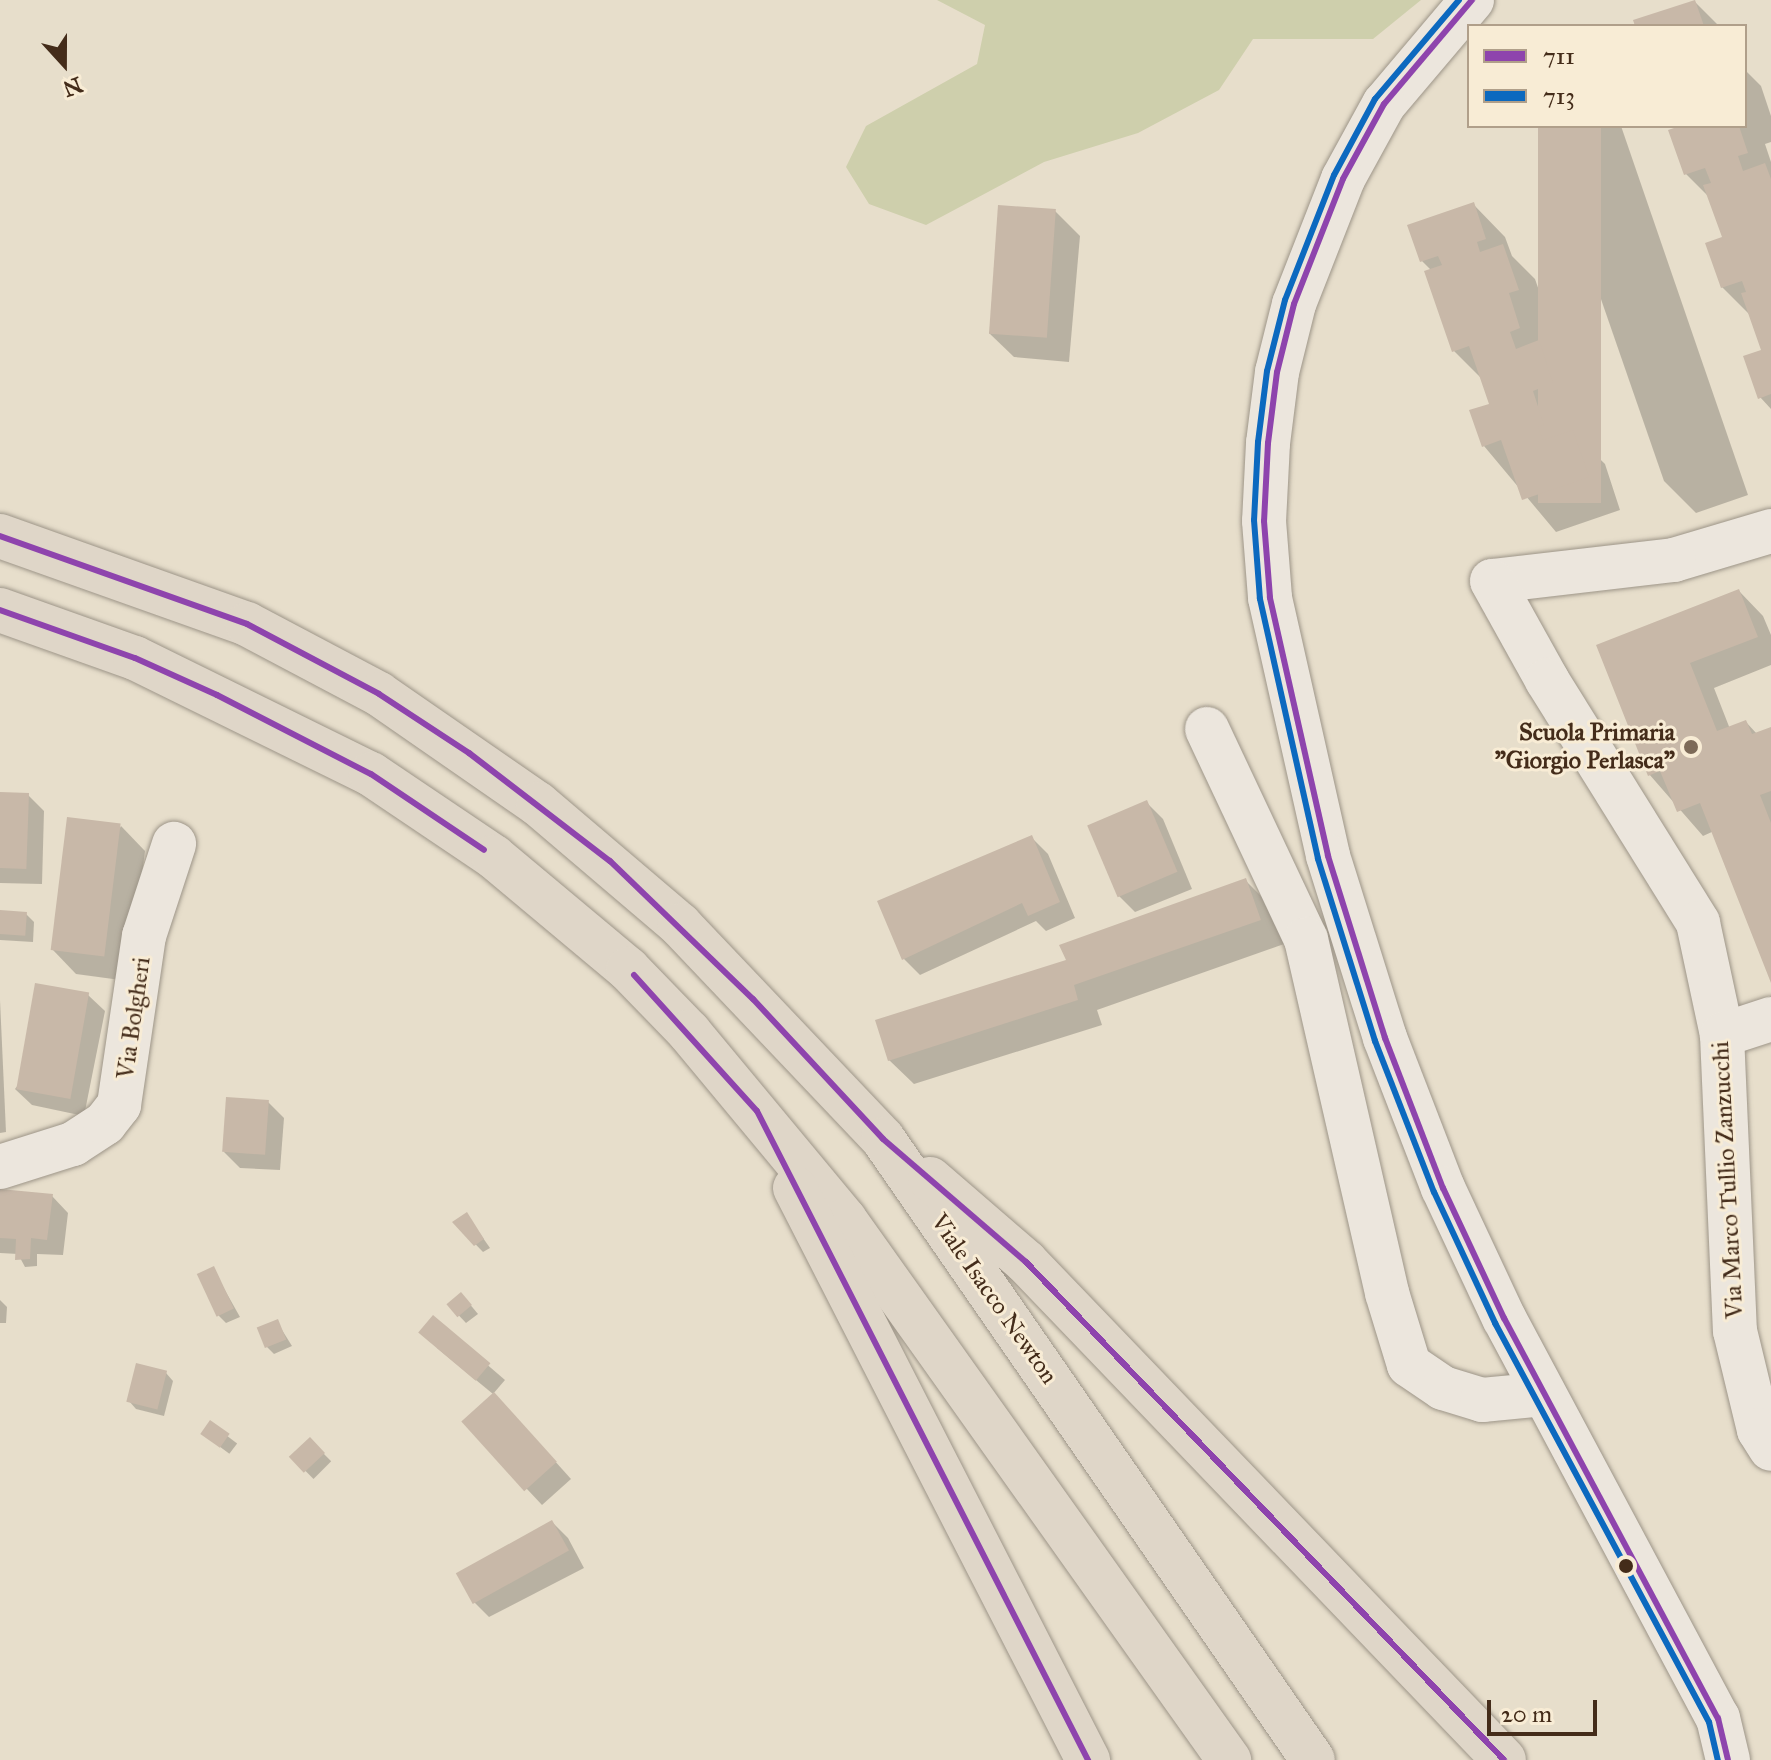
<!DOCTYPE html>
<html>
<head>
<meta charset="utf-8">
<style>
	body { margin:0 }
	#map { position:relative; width:1771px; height:1760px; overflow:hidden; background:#e7decb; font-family:"IM FELL Great Primer",serif }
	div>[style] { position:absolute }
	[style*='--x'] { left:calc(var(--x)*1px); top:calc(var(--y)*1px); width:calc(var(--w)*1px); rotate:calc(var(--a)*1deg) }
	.green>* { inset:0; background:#cecfac }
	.shadow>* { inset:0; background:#0003; transform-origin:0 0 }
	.building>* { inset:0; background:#c8b8a8; transform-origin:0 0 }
	.roads { filter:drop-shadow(0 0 2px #9d9588) drop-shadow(0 0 2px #9d9588) }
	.minor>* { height:44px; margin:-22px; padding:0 22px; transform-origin:22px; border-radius:22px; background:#ece6dd }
	.highway>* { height:44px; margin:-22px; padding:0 22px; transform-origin:22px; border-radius:22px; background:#dfd6c8 }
	.bus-1>* { height:6px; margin:-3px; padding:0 3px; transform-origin:3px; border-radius:3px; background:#8e44ad }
	.bus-2>* { height:6px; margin:-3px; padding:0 3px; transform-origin:3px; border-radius:3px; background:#0c69bf }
	.dots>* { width:22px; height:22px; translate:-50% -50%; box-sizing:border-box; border:4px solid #f8ecd5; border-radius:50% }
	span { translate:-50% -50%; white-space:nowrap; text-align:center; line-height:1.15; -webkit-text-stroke:6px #f8ecd5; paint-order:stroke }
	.poi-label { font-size:24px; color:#442c1a; font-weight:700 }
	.right { translate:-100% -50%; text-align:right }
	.street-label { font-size:24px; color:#442c1a }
	.legend { position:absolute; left:1467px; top:24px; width:280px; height:104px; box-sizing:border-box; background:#f8ecd5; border:2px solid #b09f8a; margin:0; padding:10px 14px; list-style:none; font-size:24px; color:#442c1a }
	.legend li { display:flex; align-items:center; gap:16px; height:40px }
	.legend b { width:40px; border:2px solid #b09f8a }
	.north { position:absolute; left:24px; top:24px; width:80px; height:80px; -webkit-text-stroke:6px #f8ecd5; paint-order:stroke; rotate:159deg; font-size:22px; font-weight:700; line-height:32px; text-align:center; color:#442c1a }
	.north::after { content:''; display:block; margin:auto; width:28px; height:36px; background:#442c1a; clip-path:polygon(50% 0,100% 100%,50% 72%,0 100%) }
	.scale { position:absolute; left:1487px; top:1700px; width:110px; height:36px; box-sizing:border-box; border:4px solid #442c1a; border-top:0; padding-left:10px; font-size:24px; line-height:28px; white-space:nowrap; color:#442c1a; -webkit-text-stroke:6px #f8ecd5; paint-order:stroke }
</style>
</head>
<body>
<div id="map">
	<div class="green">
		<div style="clip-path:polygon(937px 0,1421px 0,1373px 39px,1253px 39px,1219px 90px,1138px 133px,1044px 162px,926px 225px,869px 204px,846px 167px,866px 126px,977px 64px,985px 25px)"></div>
	</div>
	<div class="shadow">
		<div style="clip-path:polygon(1694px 1px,1719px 26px,1637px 26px)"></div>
		<div style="clip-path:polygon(1745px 70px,1761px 86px,1771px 116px,1771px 142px,1765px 144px,1771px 162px,1771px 409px,1760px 397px,1763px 352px,1754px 319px,1722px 287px,1724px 239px,1710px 198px,1686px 174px,1685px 126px,1745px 126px)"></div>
		<div style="clip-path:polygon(1541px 126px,1621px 126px,1748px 495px,1696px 513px,1664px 481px)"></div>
		<div style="clip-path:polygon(1473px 204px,1505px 237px,1512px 256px,1535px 279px,1550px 322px,1540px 325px,1549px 354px,1570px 375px,1585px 416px,1564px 423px,1567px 434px,1572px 432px,1605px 464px,1620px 510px,1556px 532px,1484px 446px,1492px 405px,1483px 380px,1454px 351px,1432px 271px,1422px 261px)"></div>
		<div style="clip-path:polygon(1055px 211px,1080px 236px,1069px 362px,1014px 357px,989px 333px)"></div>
		<div style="clip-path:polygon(1739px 591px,1763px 616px,1771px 635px,1771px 665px,1714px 688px,1730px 729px,1746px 722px,1757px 734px,1771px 729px,1771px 978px,1714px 831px,1703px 836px,1649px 774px,1599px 646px)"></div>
		<div style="clip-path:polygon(0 794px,28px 795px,44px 811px,42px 884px,0 883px)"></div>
		<div style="clip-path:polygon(1147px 803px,1163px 819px,1192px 889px,1135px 912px,1119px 896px)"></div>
		<div style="clip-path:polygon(121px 826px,145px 851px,128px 981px,76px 974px,52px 949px)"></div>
		<div style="clip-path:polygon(1032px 838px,1048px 854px,1075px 918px,1046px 931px,1036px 921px,920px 975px,903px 958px)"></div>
		<div style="clip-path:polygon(1246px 881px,1270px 905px,1284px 944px,1097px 1010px,1102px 1025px,914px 1084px,889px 1060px,1068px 961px)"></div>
		<div style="clip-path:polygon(0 912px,26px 914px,34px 922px,33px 942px,0 940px)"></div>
		<div style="clip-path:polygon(88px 995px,105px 1011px,84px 1116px,32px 1105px,15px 1089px)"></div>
		<div style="clip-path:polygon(0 1000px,6px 1132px,0 1133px)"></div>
		<div style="clip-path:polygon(268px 1102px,284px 1118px,280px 1170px,240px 1168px,224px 1152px)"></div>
		<div style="clip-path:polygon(0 1192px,52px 1196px,68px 1213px,63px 1255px,37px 1254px,37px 1266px,25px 1267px,18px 1254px,0 1253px)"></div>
		<div style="clip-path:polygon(467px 1215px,490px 1248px,483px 1252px,455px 1223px)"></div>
		<div style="clip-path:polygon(213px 1269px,240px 1317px,226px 1323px,219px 1316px)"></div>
		<div style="clip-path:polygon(0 1300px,7px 1307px,6px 1323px,0 1323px)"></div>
		<div style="clip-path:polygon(468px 1302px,478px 1314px,466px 1323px,449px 1305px)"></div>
		<div style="clip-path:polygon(433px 1318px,505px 1380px,493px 1394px,437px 1348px)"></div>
		<div style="clip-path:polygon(277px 1322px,292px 1346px,274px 1354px,266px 1346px)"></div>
		<div style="clip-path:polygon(166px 1373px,173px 1381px,164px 1416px,136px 1409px,129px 1401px)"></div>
		<div style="clip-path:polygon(510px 1411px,571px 1479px,542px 1505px,464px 1422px)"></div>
		<div style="left:210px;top:1423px;width:34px;height:13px;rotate:37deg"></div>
		<div style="left:310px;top:1440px;width:30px;height:25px;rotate:45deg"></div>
		<div style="clip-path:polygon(552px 1522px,568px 1538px,584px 1568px,489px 1617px,473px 1601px)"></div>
	</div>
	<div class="building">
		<div style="clip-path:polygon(1695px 0,1704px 26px,1635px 26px,1633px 20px)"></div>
		<div style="left:1538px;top:126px;width:63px;height:377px"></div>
		<div style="clip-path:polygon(1680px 126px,1739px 126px,1748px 153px,1738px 156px,1743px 171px,1765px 163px,1771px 179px,1771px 394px,1758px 399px,1743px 356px,1761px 350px,1741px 293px,1746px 292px,1742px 281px,1721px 288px,1705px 243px,1722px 237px,1703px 185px,1711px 183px,1705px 168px,1684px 175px,1668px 130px)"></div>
		<div style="clip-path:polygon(1474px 202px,1486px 239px,1477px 242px,1480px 252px,1503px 244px,1519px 290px,1509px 293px,1520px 328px,1510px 332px,1516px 349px,1539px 340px,1553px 383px,1533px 391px,1544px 425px,1538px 427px,1543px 440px,1573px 430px,1589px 477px,1522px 500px,1501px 440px,1482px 447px,1469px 410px,1489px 404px,1469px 346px,1452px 352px,1424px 271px,1442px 265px,1438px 256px,1420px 262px,1407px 225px)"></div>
		<div style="left:998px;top:205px;width:58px;height:129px;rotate:4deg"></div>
		<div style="clip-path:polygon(1739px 589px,1758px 637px,1690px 663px,1717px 731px,1746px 720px,1752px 734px,1771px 727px,1771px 791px,1760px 795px,1771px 823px,1771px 983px,1700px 803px,1677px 812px,1660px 771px,1648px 776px,1596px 645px)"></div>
		<div style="left:0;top:792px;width:29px;height:76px;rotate:2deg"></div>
		<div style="left:1147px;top:800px;width:78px;height:65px;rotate:67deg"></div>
		<div style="left:67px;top:817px;width:54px;height:134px;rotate:7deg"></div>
		<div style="clip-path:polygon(1032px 835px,1060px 902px,1028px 916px,1022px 903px,902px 960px,877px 901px)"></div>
		<div style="clip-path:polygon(1246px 878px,1261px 920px,1074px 985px,1078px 1000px,888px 1061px,875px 1020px,1066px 960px,1059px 945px)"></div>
		<div style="left:0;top:910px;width:27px;height:24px;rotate:4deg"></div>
		<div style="left:35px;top:983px;width:55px;height:108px;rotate:10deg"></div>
		<div style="left:226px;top:1097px;width:43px;height:55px;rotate:4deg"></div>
		<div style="clip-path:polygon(0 1189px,53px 1194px,47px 1240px,31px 1238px,30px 1259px,15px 1260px,16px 1239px,0 1238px)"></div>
		<div style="clip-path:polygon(467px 1212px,484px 1239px,474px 1246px,452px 1222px)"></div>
		<div style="left:214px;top:1266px;width:47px;height:19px;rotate:65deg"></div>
		<div style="left:461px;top:1292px;width:17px;height:19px;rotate:50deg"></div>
		<div style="left:433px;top:1315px;width:75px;height:23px;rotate:40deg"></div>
		<div style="left:278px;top:1319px;width:22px;height:23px;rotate:68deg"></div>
		<div style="left:136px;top:1363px;width:32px;height:40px;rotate:14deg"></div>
		<div style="left:494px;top:1392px;width:94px;height:44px;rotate:48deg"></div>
		<div style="left:210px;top:1420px;width:24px;height:17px;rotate:35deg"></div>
		<div style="left:310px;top:1437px;width:22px;height:29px;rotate:47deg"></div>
		<div style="left:552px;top:1520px;width:35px;height:110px;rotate:61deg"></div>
	</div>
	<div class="roads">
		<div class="minor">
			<div style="--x:1472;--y:0;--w:136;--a:130.2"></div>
			<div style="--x:1384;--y:104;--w:85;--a:118.7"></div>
			<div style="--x:1343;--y:179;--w:134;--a:111.4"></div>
			<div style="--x:1294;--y:304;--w:70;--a:104"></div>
			<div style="--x:1277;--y:372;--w:72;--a:97.2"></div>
			<div style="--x:1268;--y:443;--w:78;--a:92.9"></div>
			<div style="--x:1264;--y:521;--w:77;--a:85.5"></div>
			<div style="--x:1270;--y:598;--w:264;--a:77.3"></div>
			<div style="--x:1328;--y:856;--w:191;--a:72.6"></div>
			<div style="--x:1385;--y:1038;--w:161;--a:68.9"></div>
			<div style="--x:1443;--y:1188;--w:144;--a:64.9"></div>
			<div style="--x:1504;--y:1318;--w:454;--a:61.9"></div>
			<div style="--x:1718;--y:1718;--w:43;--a:76.6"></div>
			<div style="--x:1771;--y:531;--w:101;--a:163.4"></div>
			<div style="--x:1674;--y:560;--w:183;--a:173.4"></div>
			<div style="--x:1492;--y:581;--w:113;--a:60.9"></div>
			<div style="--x:1547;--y:680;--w:286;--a:58.1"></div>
			<div style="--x:1698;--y:923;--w:115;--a:77.9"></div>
			<div style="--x:1722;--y:1035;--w:296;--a:87.5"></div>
			<div style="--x:1735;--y:1331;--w:102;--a:76.4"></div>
			<div style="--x:1759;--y:1430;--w:22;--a:58"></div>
			<div style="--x:1207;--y:729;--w:232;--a:64.8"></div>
			<div style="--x:1306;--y:939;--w:363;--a:77.1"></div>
			<div style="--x:1387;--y:1293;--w:75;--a:73"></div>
			<div style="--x:1409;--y:1365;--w:41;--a:34.1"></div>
			<div style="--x:1443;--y:1388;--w:41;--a:17.1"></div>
			<div style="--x:1482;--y:1400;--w:62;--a:-5.5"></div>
			<div style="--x:1722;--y:1035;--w:52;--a:-18.1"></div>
			<div style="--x:0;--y:1167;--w:77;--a:-17.5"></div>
			<div style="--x:73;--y:1144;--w:38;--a:-33"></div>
			<div style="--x:105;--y:1123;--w:23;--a:-52"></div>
			<div style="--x:119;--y:1105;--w:171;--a:-81.6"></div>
			<div style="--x:144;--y:936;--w:97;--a:-71.9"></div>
		</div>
		<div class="highway">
			<div style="--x:0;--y:536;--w:262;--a:19.6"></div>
			<div style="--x:247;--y:624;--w:149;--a:27.9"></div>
			<div style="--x:379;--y:694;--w:193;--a:34.7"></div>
			<div style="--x:538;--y:804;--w:187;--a:40.4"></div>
			<div style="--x:680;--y:925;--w:295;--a:46.5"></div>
			<div style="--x:883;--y:1139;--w:755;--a:55.3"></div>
			<div style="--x:0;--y:610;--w:143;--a:19.6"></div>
			<div style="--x:135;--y:658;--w:263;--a:26.2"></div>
			<div style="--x:371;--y:774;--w:148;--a:34"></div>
			<div style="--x:494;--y:857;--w:175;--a:39.9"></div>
			<div style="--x:628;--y:969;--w:88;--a:45.9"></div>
			<div style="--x:689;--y:1032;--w:244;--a:50.3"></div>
			<div style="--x:845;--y:1220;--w:663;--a:54.58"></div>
			<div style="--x:930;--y:1179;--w:127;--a:40.8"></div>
			<div style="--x:1026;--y:1262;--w:690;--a:46.17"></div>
			<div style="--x:795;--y:1188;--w:643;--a:62.88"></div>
		</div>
	</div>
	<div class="bus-1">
		<div style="--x:1472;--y:0;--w:136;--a:130.2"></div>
		<div style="--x:1384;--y:104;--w:85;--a:118.7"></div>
		<div style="--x:1343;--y:179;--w:134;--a:111.4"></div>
		<div style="--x:1294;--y:304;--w:70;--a:104"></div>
		<div style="--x:1277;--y:372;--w:72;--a:97.2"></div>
		<div style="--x:1268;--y:443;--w:78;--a:92.9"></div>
		<div style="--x:1264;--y:521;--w:77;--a:85.5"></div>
		<div style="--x:1270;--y:598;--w:264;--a:77.3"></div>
		<div style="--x:1328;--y:856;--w:191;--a:72.6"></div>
		<div style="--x:1385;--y:1038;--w:161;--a:68.9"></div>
		<div style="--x:1443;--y:1188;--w:144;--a:64.9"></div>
		<div style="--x:1504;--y:1318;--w:454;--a:61.9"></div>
		<div style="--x:1718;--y:1718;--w:43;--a:76.6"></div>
		<div style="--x:0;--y:536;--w:262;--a:19.6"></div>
		<div style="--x:247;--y:624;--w:149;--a:27.9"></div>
		<div style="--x:379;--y:694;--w:108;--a:33.2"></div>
		<div style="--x:469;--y:753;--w:178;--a:37.5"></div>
		<div style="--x:610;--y:861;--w:199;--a:44"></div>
		<div style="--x:753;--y:999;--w:191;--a:47.1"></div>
		<div style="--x:883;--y:1139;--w:189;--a:40.7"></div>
		<div style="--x:1026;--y:1262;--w:690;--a:46.17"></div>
		<div style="--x:0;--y:610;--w:143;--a:19.6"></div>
		<div style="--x:135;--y:658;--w:90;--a:24.3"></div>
		<div style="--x:217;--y:695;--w:173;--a:27.2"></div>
		<div style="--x:371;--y:774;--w:136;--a:33.9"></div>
		<div style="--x:634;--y:975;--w:183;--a:47.9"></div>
		<div style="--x:757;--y:1111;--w:729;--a:62.98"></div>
	</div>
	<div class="bus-2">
		<div style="--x:1459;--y:0;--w:130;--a:130.3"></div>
		<div style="--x:1375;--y:99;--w:86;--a:118.3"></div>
		<div style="--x:1334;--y:175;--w:134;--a:111.4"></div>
		<div style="--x:1285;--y:300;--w:73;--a:104.2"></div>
		<div style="--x:1267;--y:371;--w:72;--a:97.2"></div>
		<div style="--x:1258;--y:442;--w:78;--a:92.9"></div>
		<div style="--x:1254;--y:520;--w:79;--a:85.7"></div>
		<div style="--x:1260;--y:599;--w:266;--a:77.4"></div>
		<div style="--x:1318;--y:859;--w:191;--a:72.6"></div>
		<div style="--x:1375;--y:1041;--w:162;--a:68.7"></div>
		<div style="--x:1434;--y:1192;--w:145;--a:65"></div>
		<div style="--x:1495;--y:1323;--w:453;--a:61.8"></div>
		<div style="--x:1709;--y:1722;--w:39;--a:77"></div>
	</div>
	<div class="dots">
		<div style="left:1691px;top:747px;background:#7d6a58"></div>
		<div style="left:1626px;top:1566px;background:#442c1a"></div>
	</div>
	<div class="poi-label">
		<span class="right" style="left:1675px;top:747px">Scuola Primaria<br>"Giorgio Perlasca"</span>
	</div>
	<div class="street-label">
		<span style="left:134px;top:1018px;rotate:-82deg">Via Bolgheri</span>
		<span style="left:1728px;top:1180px;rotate:-93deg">Via Marco Tullio Zanzucchi</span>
		<span style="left:994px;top:1299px;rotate:55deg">Viale Isacco Newton</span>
	</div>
	<ul class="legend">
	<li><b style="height:10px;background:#8e44ad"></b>711</li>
	<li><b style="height:10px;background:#0c69bf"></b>713</li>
	</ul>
	<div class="north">N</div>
	<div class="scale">20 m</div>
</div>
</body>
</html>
